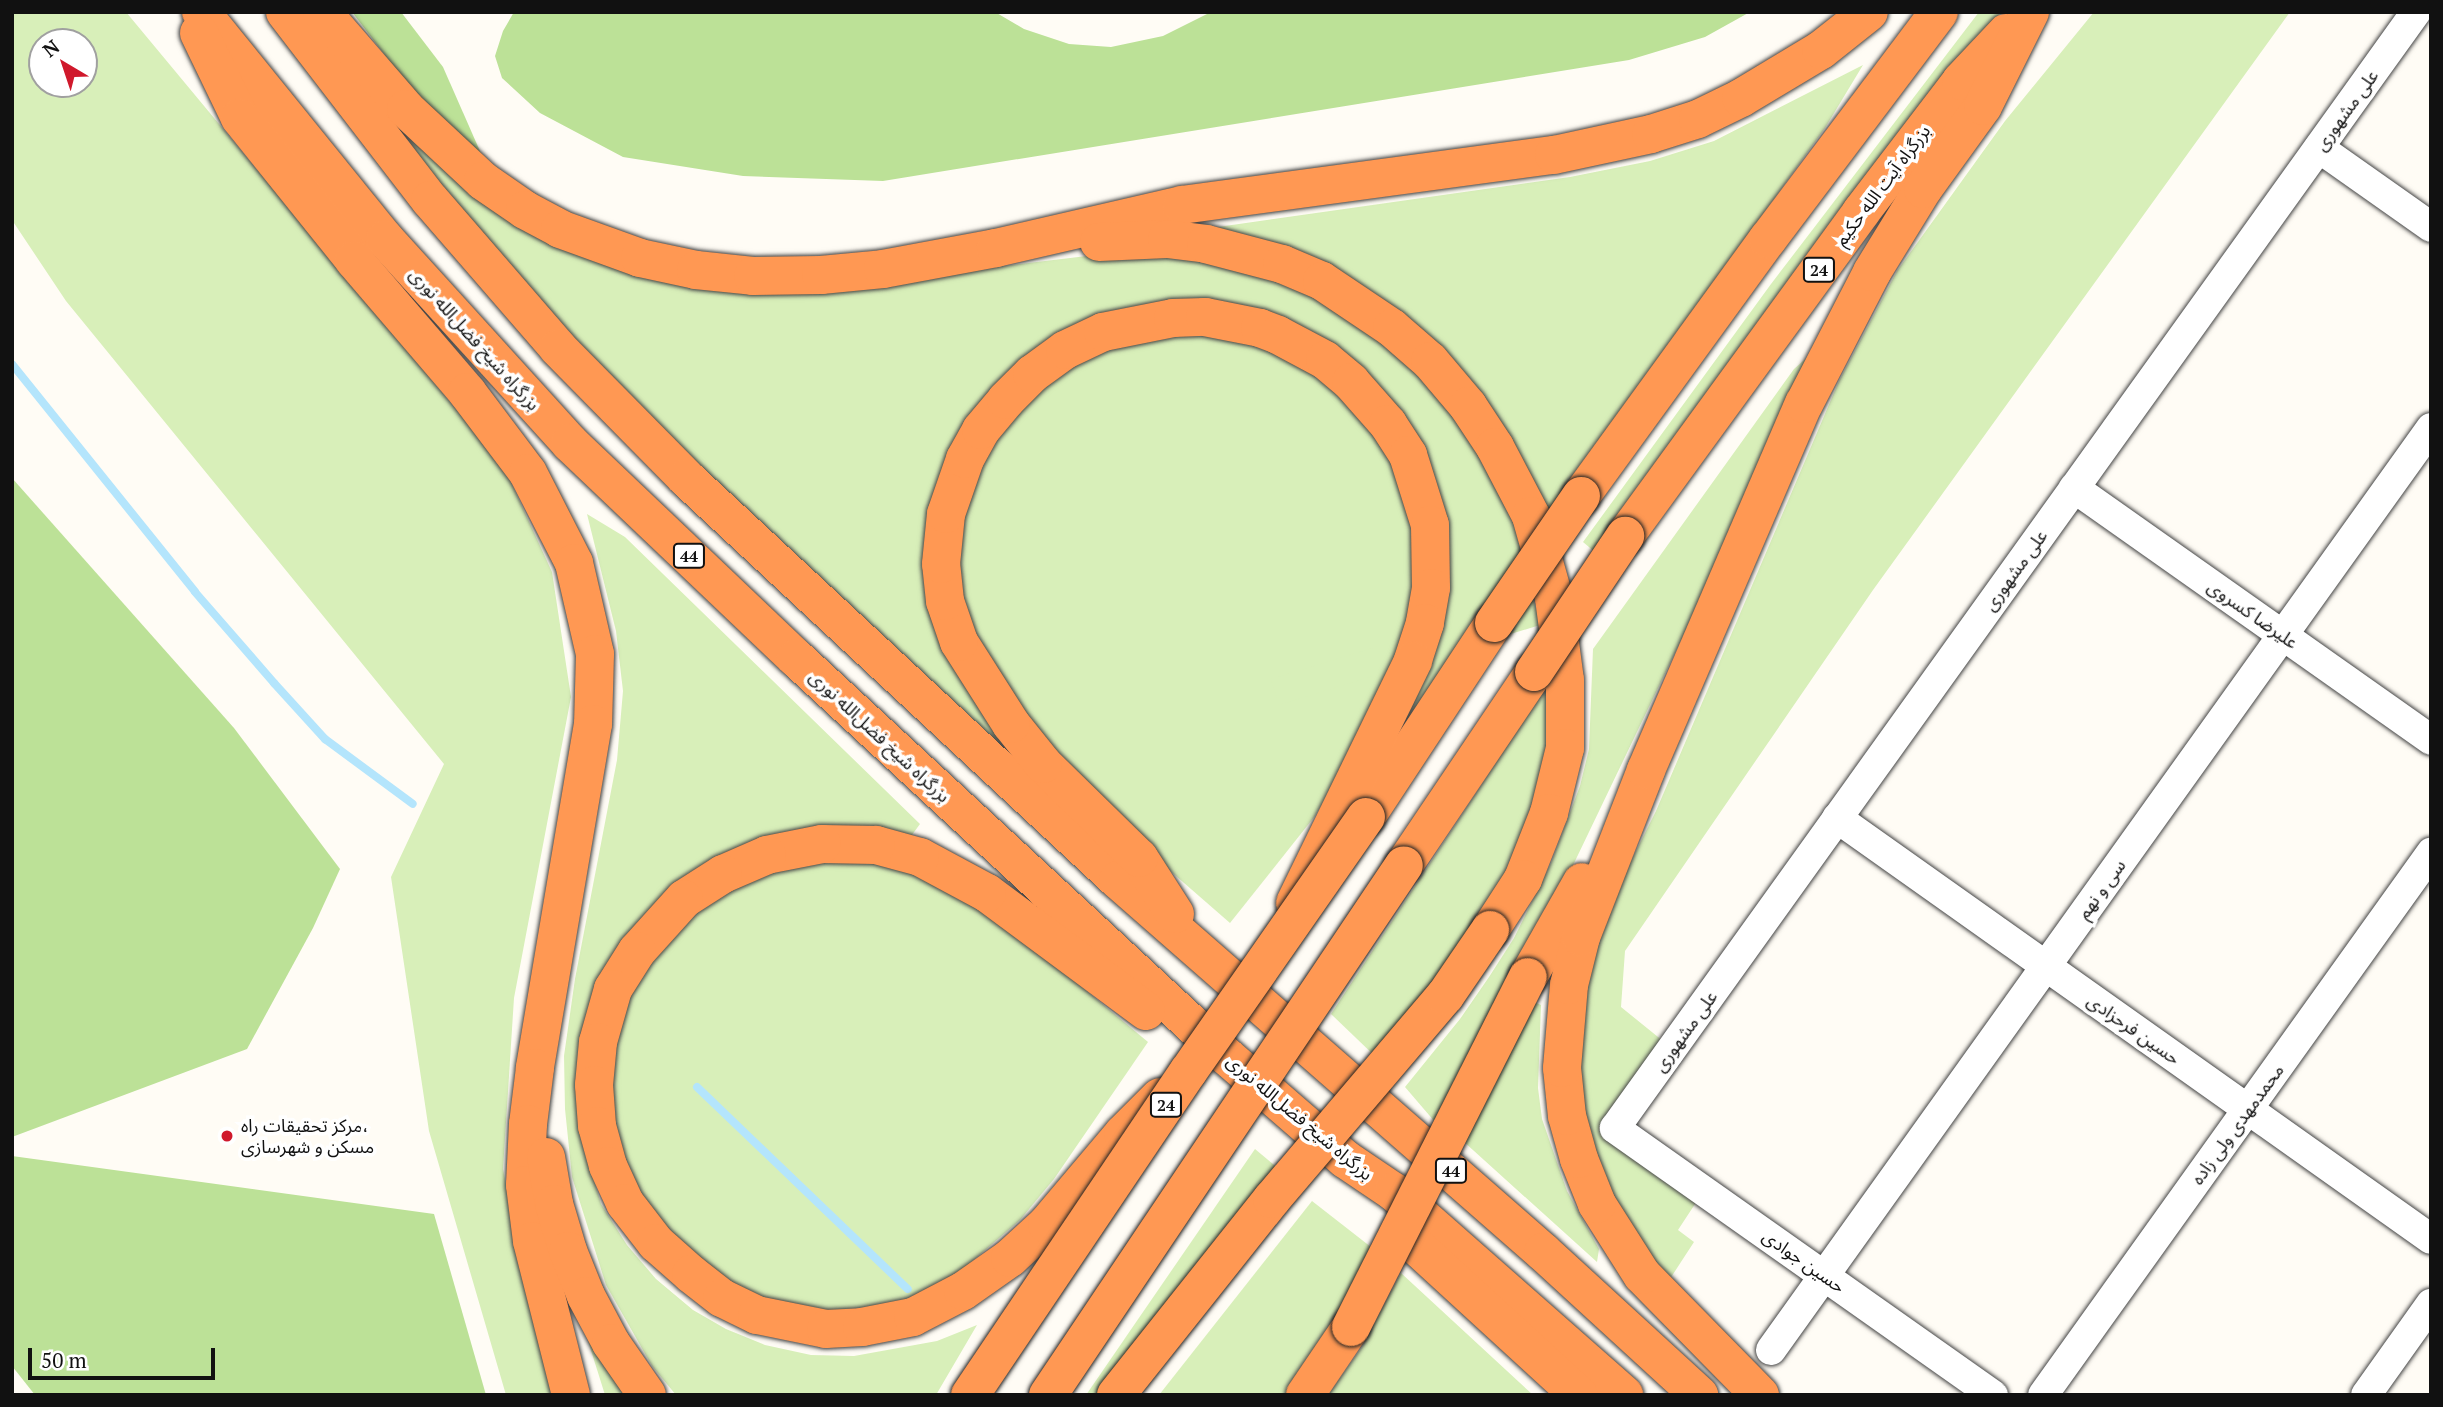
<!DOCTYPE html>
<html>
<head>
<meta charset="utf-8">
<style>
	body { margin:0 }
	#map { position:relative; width:2443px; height:1407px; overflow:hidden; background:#fffcf5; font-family:"PT Serif","Noto Sans Arabic",serif }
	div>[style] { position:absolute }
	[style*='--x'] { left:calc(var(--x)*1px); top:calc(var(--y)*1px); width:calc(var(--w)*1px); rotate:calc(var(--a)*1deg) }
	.green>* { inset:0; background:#d8efb9; transform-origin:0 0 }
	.forest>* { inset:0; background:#bce197 }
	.stream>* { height:8px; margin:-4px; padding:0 4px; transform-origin:4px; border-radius:4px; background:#b4e5fc }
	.roads { filter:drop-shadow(0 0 2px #444) drop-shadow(0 0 2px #444) }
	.street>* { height:30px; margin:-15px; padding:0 15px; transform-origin:15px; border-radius:15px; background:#fff }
	.highway>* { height:38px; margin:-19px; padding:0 19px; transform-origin:19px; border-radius:19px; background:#ff9853 }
	.bridges { filter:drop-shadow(0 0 2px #222) drop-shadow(0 0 2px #222) }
	.highway-bridge>* { height:38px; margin:-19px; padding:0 19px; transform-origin:19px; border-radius:19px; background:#ff9853 }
	.dots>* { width:19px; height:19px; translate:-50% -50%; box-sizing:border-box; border:4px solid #fff; border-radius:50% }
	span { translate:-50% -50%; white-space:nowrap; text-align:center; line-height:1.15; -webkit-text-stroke:7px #fff; paint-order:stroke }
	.shield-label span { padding:2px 5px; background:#fff; border:2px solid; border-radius:5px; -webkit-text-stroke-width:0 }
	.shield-label { font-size:16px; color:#111; font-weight:700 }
	.street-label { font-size:18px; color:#111 }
	.poi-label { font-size:18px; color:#111 }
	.left { translate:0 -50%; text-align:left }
	.frame { position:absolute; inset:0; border:14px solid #111; pointer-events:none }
	.north { position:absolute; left:28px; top:28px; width:70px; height:70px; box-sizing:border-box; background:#fff; border:2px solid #a0a0a0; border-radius:50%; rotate:321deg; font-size:19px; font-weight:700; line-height:28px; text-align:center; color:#111 }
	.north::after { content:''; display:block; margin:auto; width:24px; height:32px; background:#d0192c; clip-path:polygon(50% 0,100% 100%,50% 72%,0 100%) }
	.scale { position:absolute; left:28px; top:1348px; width:187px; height:32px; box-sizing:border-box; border:4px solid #111; border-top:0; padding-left:9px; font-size:21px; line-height:24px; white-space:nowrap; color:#111; -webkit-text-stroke:5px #fff; paint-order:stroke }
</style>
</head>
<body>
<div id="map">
	<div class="green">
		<div style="clip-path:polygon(evenodd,12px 12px,126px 12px,504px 467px,552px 572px,571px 697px,514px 998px,503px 1169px,535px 1330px,557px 1395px,506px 1395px,429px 1131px,391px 877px,444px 764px,66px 301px,12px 220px,12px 12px,42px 42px,84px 42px,84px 84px,42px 84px,42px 42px)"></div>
		<div style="clip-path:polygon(305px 12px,534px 232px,912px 277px,1120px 252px,1152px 252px,1299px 283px,1430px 377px,1530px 538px,1364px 786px,1399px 709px,1437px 497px,1278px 322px,1049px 346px,931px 552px,1070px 809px,727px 493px,574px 337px,442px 186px)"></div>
		<div style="clip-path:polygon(1979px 12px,2001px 12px,1749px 340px,1596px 553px,1583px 542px,1771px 284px)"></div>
		<div style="clip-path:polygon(2094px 12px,2290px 12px,1873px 590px,1625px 951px,1621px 1007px,1663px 1041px,1599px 1128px,1660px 1179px,1663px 1175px,1697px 1201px,1678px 1230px,1694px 1242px,1666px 1285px,1640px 1253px,1582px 1129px,1577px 1020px,1610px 903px,1656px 811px,1839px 381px,1897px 271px,2005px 121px)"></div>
		<div style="clip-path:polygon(1863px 65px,1825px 128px,1547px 514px,1469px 388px,1204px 229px,1570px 177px,1650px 161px,1714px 141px)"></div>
		<div style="clip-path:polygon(1156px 333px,1232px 334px,1308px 364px,1381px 438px,1411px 502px,1414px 614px,1384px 698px,1315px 816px,1230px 923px,1137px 842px,1040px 743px,971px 641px,955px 556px,961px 509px,997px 429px,1081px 356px)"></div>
		<div style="clip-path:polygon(1813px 352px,1695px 611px,1553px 907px,1441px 1129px,1405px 1087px,1460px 1019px,1489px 977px,1514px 938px,1551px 863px,1580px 786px,1589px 749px,1593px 649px,1794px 369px)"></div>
		<div style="clip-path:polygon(587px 514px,625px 537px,920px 824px,906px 843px,874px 836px,651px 912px,580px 1132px,601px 1204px,627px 1245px,656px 1279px,693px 1310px,726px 1329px,765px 1345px,811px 1355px,854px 1356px,937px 1341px,977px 1325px,936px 1395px,676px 1395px,652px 1366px,606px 1285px,572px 1177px,565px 1109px,564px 1056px,575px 979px,617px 760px,623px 691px,616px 631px)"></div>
		<div style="left:1533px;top:599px;width:27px;height:274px;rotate:73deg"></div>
		<div style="clip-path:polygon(1549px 682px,1548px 748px,1514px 864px,1380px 1061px,1331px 1014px)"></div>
		<div style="clip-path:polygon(846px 858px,903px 866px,994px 914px,1148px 1042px,1054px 1179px,1020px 1220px,962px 1270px,900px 1304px,828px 1311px,757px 1296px,727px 1282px,651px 1220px,608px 1119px,616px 1024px,648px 958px,729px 884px,786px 863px)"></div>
		<div style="clip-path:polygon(1534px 1002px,1541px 1005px,1538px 1088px,1542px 1119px,1567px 1191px,1599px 1249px,1597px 1262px,1463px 1141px)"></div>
		<div style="clip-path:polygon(1255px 1149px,1280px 1170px,1104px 1395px,1086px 1395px)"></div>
		<div style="clip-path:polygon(1312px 1201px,1371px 1247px,1329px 1328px,1288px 1395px,1159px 1395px)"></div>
		<div style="clip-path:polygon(1401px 1273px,1533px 1395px,1328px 1395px,1362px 1347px)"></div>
		<div style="clip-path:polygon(573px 1293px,637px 1395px,605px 1395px)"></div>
	</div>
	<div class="forest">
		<div style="clip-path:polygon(352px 12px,401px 12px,443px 67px,483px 158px,410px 88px)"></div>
		<div style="clip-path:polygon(514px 12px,995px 12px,1024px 29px,1069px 44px,1111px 47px,1163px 36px,1211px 12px,1750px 12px,1705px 37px,1629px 60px,883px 181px,743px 176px,623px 157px,540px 113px,502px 78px,495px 56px,503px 31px)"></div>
		<div style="clip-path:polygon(12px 478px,234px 728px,340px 869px,313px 928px,247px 1049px,12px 1137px)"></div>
		<div style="clip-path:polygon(12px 1156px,434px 1214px,486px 1395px,35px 1395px,12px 1366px)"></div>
	</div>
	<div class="stream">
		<div style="--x:12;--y:364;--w:292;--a:51.2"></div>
		<div style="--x:195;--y:592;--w:121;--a:49"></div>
		<div style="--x:274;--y:683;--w:76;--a:47.7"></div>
		<div style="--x:325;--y:739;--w:109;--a:36.5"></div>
		<div style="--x:697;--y:1087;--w:292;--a:43.8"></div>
	</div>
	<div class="roads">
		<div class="street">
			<div style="--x:2319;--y:148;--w:137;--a:35.2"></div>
			<div style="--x:2074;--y:488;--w:437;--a:35.2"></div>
			<div style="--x:1837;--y:818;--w:728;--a:35.33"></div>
			<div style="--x:1771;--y:1350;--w:1134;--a:-54.4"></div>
			<div style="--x:1993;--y:1395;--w:463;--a:-144.8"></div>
			<div style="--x:1615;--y:1128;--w:1374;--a:-54.33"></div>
			<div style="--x:2043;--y:1395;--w:667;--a:-54.4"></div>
			<div style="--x:2366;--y:1395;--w:112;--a:-54.5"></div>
		</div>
		<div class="highway">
			<div style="--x:201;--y:12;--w:292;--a:51"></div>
			<div style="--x:385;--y:239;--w:275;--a:47.8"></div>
			<div style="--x:570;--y:443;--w:312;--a:43.6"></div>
			<div style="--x:796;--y:658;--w:585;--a:42.78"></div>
			<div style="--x:1225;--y:1055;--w:159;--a:40.9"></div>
			<div style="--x:1345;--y:1159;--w:59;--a:34"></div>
			<div style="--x:1394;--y:1192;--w:307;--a:41.4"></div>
			<div style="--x:285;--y:12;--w:237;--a:52.4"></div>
			<div style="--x:430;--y:200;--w:196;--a:49.1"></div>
			<div style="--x:558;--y:348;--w:182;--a:45.4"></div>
			<div style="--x:686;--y:478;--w:590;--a:42.94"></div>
			<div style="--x:1118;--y:880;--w:565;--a:41.2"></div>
			<div style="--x:1543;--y:1252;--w:212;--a:42.5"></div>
			<div style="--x:322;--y:12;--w:128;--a:49.1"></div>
			<div style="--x:406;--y:109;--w:105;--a:43.1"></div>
			<div style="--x:483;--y:181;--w:51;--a:34.6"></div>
			<div style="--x:525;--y:210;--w:40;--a:28"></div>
			<div style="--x:560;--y:229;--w:85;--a:19.9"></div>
			<div style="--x:640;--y:258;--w:57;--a:12.1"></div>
			<div style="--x:696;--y:270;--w:57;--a:6"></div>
			<div style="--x:753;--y:276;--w:68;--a:-0.8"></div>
			<div style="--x:821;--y:275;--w:62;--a:-5.5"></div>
			<div style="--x:883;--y:269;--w:115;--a:-10.5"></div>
			<div style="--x:996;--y:248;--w:191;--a:-13"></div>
			<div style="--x:1182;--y:205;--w:375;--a:-7.7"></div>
			<div style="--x:1554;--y:155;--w:99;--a:-12.2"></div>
			<div style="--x:1651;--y:134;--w:49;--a:-17.7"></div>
			<div style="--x:1698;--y:119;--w:48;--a:-26"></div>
			<div style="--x:1741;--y:98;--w:93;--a:-31"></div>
			<div style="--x:1821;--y:50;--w:61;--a:-38.4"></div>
			<div style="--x:199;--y:33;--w:94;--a:64.2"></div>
			<div style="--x:240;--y:118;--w:182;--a:51.2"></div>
			<div style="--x:354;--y:260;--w:174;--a:49.4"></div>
			<div style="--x:467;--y:392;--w:101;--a:53"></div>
			<div style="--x:528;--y:473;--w:101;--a:62.9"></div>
			<div style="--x:574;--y:563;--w:93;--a:77"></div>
			<div style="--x:595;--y:654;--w:70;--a:91.6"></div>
			<div style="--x:593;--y:724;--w:349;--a:99.6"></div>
			<div style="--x:535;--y:1068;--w:56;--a:97.1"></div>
			<div style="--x:528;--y:1124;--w:61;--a:92.8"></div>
			<div style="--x:525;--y:1185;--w:56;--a:82.9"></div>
			<div style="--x:532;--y:1241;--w:159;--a:75.8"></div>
			<div style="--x:1099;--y:242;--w:68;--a:-2.5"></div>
			<div style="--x:1167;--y:239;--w:39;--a:7"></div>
			<div style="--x:1206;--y:244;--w:79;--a:14.7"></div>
			<div style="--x:1282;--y:264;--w:43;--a:23"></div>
			<div style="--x:1322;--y:281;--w:84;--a:33.9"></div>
			<div style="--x:1392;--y:328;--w:50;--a:41"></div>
			<div style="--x:1430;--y:361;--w:59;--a:49.8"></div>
			<div style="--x:1468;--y:406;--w:49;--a:56.6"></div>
			<div style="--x:1495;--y:447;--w:78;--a:62.4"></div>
			<div style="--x:1531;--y:516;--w:85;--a:74.3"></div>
			<div style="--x:1554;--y:598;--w:83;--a:82.4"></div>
			<div style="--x:1565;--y:680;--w:68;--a:90"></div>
			<div style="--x:1565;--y:748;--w:67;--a:103.8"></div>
			<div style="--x:1549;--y:813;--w:71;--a:111.5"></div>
			<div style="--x:1523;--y:879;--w:61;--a:122.9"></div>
			<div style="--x:1581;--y:496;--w:318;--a:-54"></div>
			<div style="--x:1768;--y:239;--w:284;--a:-53"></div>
			<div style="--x:1625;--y:536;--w:401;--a:-53.9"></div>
			<div style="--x:1861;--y:212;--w:165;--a:-52.6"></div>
			<div style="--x:1961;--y:81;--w:66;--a:-46.8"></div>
			<div style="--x:1366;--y:817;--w:232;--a:-56.6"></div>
			<div style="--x:1404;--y:865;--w:233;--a:-56"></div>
			<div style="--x:1175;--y:914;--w:67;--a:-122.7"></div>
			<div style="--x:1139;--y:858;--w:134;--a:-135.6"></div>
			<div style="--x:1043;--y:764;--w:51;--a:-128.7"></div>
			<div style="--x:1011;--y:724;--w:97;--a:-122.4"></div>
			<div style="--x:959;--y:642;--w:43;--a:-108.9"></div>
			<div style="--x:945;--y:601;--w:37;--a:-96"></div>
			<div style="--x:941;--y:564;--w:50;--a:-84.3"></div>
			<div style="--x:946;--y:514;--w:58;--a:-70.9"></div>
			<div style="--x:965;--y:459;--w:33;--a:-61"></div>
			<div style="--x:981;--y:430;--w:39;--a:-50"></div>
			<div style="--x:1006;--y:400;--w:37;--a:-45"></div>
			<div style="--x:1032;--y:374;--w:41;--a:-36"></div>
			<div style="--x:1065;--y:350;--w:42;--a:-25.3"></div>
			<div style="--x:1103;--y:332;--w:71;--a:-11.3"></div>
			<div style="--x:1173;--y:318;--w:32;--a:-2"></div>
			<div style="--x:1205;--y:317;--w:56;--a:11.3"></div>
			<div style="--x:1260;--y:328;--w:19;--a:21"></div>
			<div style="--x:1278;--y:335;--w:53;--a:28"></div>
			<div style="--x:1325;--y:360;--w:34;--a:40"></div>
			<div style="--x:1351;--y:382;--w:56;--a:48.6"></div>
			<div style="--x:1388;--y:424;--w:37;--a:57"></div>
			<div style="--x:1408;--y:455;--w:73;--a:72.6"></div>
			<div style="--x:1430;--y:525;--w:63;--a:89.1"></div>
			<div style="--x:1431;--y:588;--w:36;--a:100"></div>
			<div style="--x:1425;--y:623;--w:40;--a:108"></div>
			<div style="--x:1413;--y:661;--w:269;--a:116"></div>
			<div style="--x:1528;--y:977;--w:109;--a:-60.4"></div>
			<div style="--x:1146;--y:1011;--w:198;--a:-143.4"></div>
			<div style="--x:987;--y:893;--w:76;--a:-151.8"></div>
			<div style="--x:920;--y:857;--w:46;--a:-164.7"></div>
			<div style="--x:876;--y:845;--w:54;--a:-178.9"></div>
			<div style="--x:822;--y:844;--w:56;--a:168.7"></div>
			<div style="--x:767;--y:855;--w:48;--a:156.6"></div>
			<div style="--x:723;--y:874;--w:46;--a:147.3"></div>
			<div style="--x:684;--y:899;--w:70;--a:132.1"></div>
			<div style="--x:637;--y:951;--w:45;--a:122.3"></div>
			<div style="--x:613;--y:989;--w:55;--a:105.8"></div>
			<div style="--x:598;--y:1042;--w:43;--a:95.3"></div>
			<div style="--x:594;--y:1085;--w:41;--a:85.8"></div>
			<div style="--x:597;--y:1126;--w:41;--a:74.6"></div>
			<div style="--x:608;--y:1166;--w:41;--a:65.3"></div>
			<div style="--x:625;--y:1203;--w:51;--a:52.2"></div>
			<div style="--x:656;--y:1243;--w:47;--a:41.5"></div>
			<div style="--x:691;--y:1274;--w:39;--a:38"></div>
			<div style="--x:722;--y:1298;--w:39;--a:26"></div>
			<div style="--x:757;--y:1315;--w:70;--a:11.5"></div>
			<div style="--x:826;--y:1329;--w:36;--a:-3"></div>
			<div style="--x:862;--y:1327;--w:52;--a:-11.1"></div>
			<div style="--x:913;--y:1317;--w:56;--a:-27.5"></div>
			<div style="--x:963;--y:1291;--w:57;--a:-35.1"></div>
			<div style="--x:1010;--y:1258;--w:50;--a:-42.6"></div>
			<div style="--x:1047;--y:1224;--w:118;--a:-49.8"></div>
			<div style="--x:1123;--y:1134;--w:52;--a:-45"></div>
			<div style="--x:546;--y:1157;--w:48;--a:80.3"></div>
			<div style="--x:554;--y:1204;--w:49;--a:73.4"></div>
			<div style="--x:568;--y:1251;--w:48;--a:68.2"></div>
			<div style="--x:586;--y:1296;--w:53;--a:62"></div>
			<div style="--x:611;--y:1343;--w:63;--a:55.3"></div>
			<div style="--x:1412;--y:1242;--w:226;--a:42.5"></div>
			<div style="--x:1305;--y:1395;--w:82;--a:-55.9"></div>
			<div style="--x:1760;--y:1395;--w:168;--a:-134.5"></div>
			<div style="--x:1642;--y:1275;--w:84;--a:-122.4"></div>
			<div style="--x:1597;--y:1204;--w:48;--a:-111.8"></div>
			<div style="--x:1579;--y:1159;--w:45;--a:-105.6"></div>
			<div style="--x:1567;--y:1116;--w:48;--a:-95.9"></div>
			<div style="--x:1562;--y:1068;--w:83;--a:-85.2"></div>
			<div style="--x:1569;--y:985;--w:49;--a:-76"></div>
			<div style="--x:1581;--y:937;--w:179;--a:-68.7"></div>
			<div style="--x:1646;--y:770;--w:399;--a:-66.7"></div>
			<div style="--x:1804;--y:404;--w:148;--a:-62.7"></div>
			<div style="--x:1872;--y:272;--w:97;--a:-58.4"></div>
			<div style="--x:1923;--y:189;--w:102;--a:-54.1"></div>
			<div style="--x:1983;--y:106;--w:105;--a:-63.4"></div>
		</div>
	</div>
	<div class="bridges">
		<div class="highway-bridge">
			<div style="--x:1494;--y:623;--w:154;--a:-55.6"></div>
			<div style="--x:1534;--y:672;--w:164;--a:-56.2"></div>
			<div style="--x:1351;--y:1327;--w:392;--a:-63.2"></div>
			<div style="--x:970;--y:1395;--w:390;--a:-56"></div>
			<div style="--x:1188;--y:1072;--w:311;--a:-55.1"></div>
			<div style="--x:1048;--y:1395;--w:638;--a:-56.11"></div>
			<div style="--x:1116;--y:1395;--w:251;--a:-51.5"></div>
			<div style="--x:1272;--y:1199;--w:267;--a:-49.6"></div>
			<div style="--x:1445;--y:996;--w:80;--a:-55.7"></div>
		</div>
	</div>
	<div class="dots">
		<div style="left:227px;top:1136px;background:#d0192c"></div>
	</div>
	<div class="shield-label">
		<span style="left:1819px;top:270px">24</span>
		<span style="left:689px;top:556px">44</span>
		<span style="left:1166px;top:1105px">24</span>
		<span style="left:1451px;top:1171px">44</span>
	</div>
	<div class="street-label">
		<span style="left:2346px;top:110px;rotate:-54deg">علی مشهوری</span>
		<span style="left:1882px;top:185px;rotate:-53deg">بزرگراه آیت الله حکیم</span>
		<span style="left:475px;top:339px;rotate:48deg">بزرگراه شیخ فضل‌الله نوری</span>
		<span style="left:2015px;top:570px;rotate:-54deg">علی مشهوری</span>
		<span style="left:2253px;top:614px;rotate:35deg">علیرضا کسروی</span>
		<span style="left:880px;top:736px;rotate:43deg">بزرگراه شیخ فضل‌الله نوری</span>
		<span style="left:2101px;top:889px;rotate:-54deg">سی و نهم</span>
		<span style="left:2134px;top:1029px;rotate:35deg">حسین فرحزادی</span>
		<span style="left:1685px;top:1031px;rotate:-54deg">علی مشهوری</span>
		<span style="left:1300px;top:1117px;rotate:40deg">بزرگراه شیخ فضل‌الله نوری</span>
		<span style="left:2237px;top:1124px;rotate:-54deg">محمدمهدی ولی زاده</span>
		<span style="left:1804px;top:1261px;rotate:35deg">حسین جوادی</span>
	</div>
	<div class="poi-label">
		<span class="left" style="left:241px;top:1136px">مرکز تحقیقات راه،<br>مسکن و شهرسازی</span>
	</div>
	<div class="frame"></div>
	<div class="north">N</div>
	<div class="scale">50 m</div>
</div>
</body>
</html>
